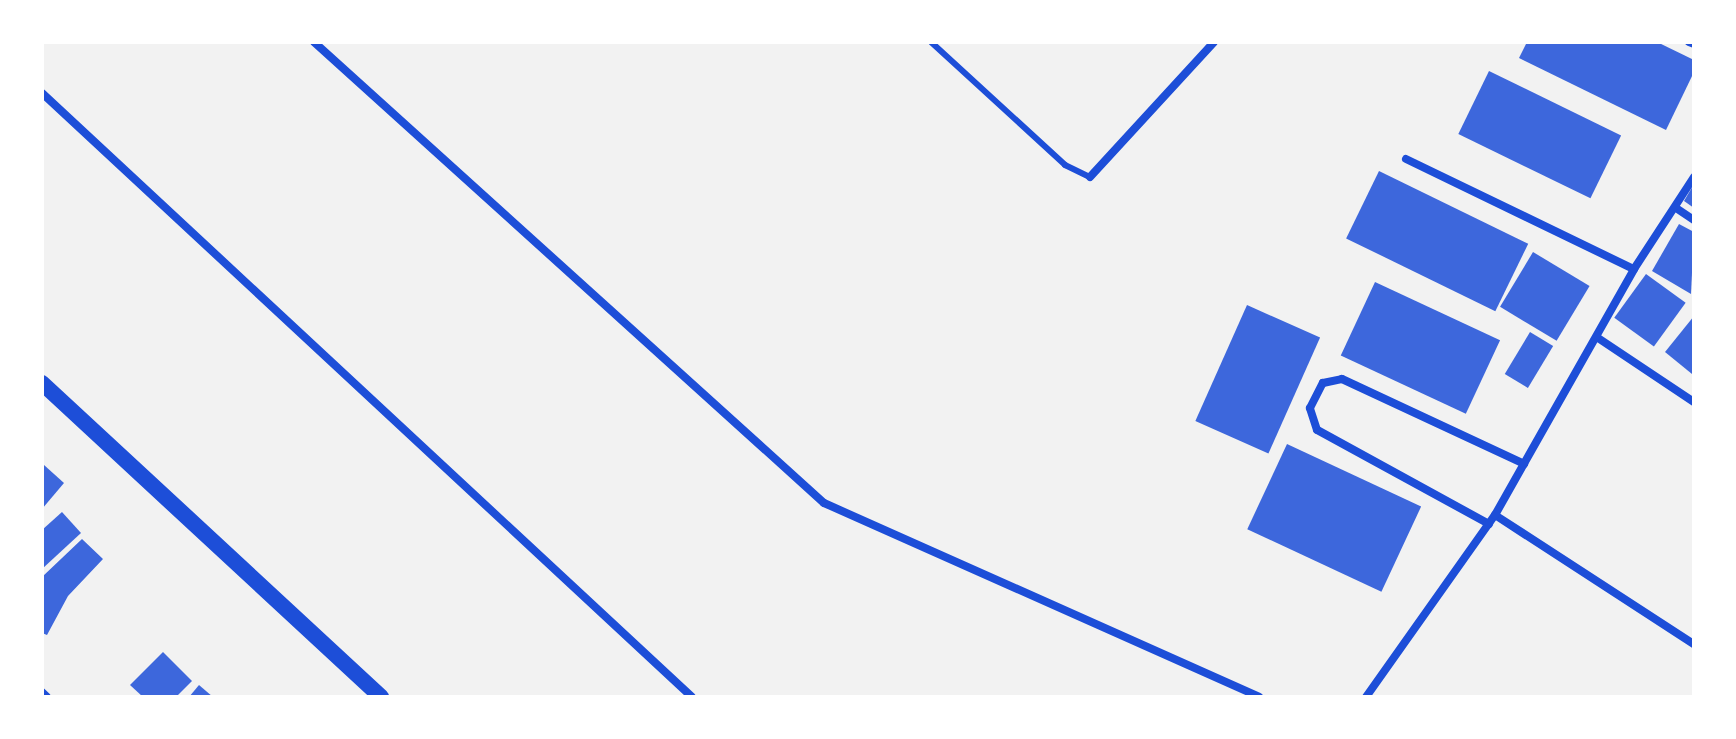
<!DOCTYPE html>
<html>
<head>
<meta charset="utf-8">
<style>
	body { margin:0 }
	#map { position:relative; width:1736px; height:739px; overflow:hidden; background:#f2f2f2; font-family:"Titillium Web",sans-serif }
	div>[style] { position:absolute }
	[style*='--x'] { left:calc(var(--x)*1px); top:calc(var(--y)*1px); width:calc(var(--w)*1px); rotate:calc(var(--a)*1deg) }
	.building>* { inset:0; background:#3d67dc; transform-origin:0 0 }
	.service>* { height:6px; margin:-3px; padding:0 3px; transform-origin:3px; border-radius:3px; background:#1d4ed8 }
	.minor>* { height:8px; margin:-4px; padding:0 4px; transform-origin:4px; border-radius:4px; background:#1d4ed8 }
	.secondary>* { height:16px; margin:-8px; padding:0 8px; transform-origin:8px; border-radius:8px; background:#1d4ed8 }
	span { translate:-50% -50%; white-space:nowrap; text-align:center; line-height:1.15; -webkit-text-stroke:6px #fff; paint-order:stroke }
	.frame { position:absolute; inset:0; border:44px solid #fff; pointer-events:none }
</style>
</head>
<body>
<div id="map">
	<div class="building">
		<div style="clip-path:polygon(1527px 42px,1657px 42px,1694px 60px,1694px 72px,1666px 130px,1519px 58px)"></div>
		<div style="left:1489px;top:71px;width:147px;height:70px;rotate:26deg"></div>
		<div style="left:1379px;top:171px;width:166px;height:75px;rotate:26deg"></div>
		<div style="clip-path:polygon(1694px 184px,1694px 208px,1684px 201px)"></div>
		<div style="clip-path:polygon(1679px 224px,1694px 232px,1691px 294px,1652px 271px)"></div>
		<div style="left:1533px;top:252px;width:66px;height:64px;rotate:31deg"></div>
		<div style="left:1646px;top:274px;width:49px;height:54px;rotate:36deg"></div>
		<div style="left:1375px;top:282px;width:138px;height:81px;rotate:25deg"></div>
		<div style="left:1247px;top:305px;width:80px;height:127px;rotate:24deg"></div>
		<div style="clip-path:polygon(1694px 316px,1694px 372px,1692px 374px,1665px 352px)"></div>
		<div style="left:1530px;top:332px;width:27px;height:49px;rotate:31deg"></div>
		<div style="left:1287px;top:444px;width:148px;height:94px;rotate:25deg"></div>
		<div style="clip-path:polygon(44px 465px,64px 483px,42px 509px,42px 467px)"></div>
		<div style="clip-path:polygon(62px 512px,81px 533px,42px 569px,42px 530px)"></div>
		<div style="clip-path:polygon(82px 539px,103px 559px,68px 596px,47px 635px,42px 633px,42px 577px)"></div>
		<div style="clip-path:polygon(163px 652px,192px 681px,176px 697px,143px 697px,130px 685px)"></div>
		<div style="clip-path:polygon(199px 685px,213px 697px,189px 697px)"></div>
	</div>
	<div class="service">
		<div style="--x:931;--y:42;--w:182;--a:42.5"></div>
		<div style="--x:1065;--y:165;--w:28;--a:26"></div>
	</div>
	<div class="minor">
		<div style="--x:314;--y:42;--w:687;--a:42.11"></div>
		<div style="--x:824;--y:503;--w:476;--a:24"></div>
		<div style="--x:1689;--y:42;--w:5;--a:22"></div>
		<div style="--x:42;--y:93;--w:887;--a:42.9"></div>
		<div style="--x:1406;--y:159;--w:253;--a:25.8"></div>
		<div style="--x:1090;--y:177;--w:183;--a:-47.4"></div>
		<div style="--x:1676;--y:208;--w:22;--a:34"></div>
		<div style="--x:1598;--y:338;--w:115;--a:33.7"></div>
		<div style="--x:1495;--y:515;--w:237;--a:33"></div>
		<div style="--x:1489;--y:524;--w:196;--a:-151.3"></div>
		<div style="--x:1317;--y:430;--w:23;--a:-108"></div>
		<div style="--x:1310;--y:408;--w:28;--a:-63"></div>
		<div style="--x:1323;--y:383;--w:19;--a:-12"></div>
		<div style="--x:1342;--y:379;--w:201;--a:25"></div>
		<div style="--x:42;--y:692;--w:7;--a:45"></div>
		<div style="--x:1366;--y:697;--w:223;--a:-54.7"></div>
		<div style="--x:1495;--y:515;--w:283;--a:-60.5"></div>
		<div style="--x:1634;--y:269;--w:110;--a:-56.9"></div>
	</div>
	<div class="secondary">
		<div style="--x:42;--y:383;--w:462;--a:42.8"></div>
	</div>
	<div class="frame"></div>
</div>
</body>
</html>
